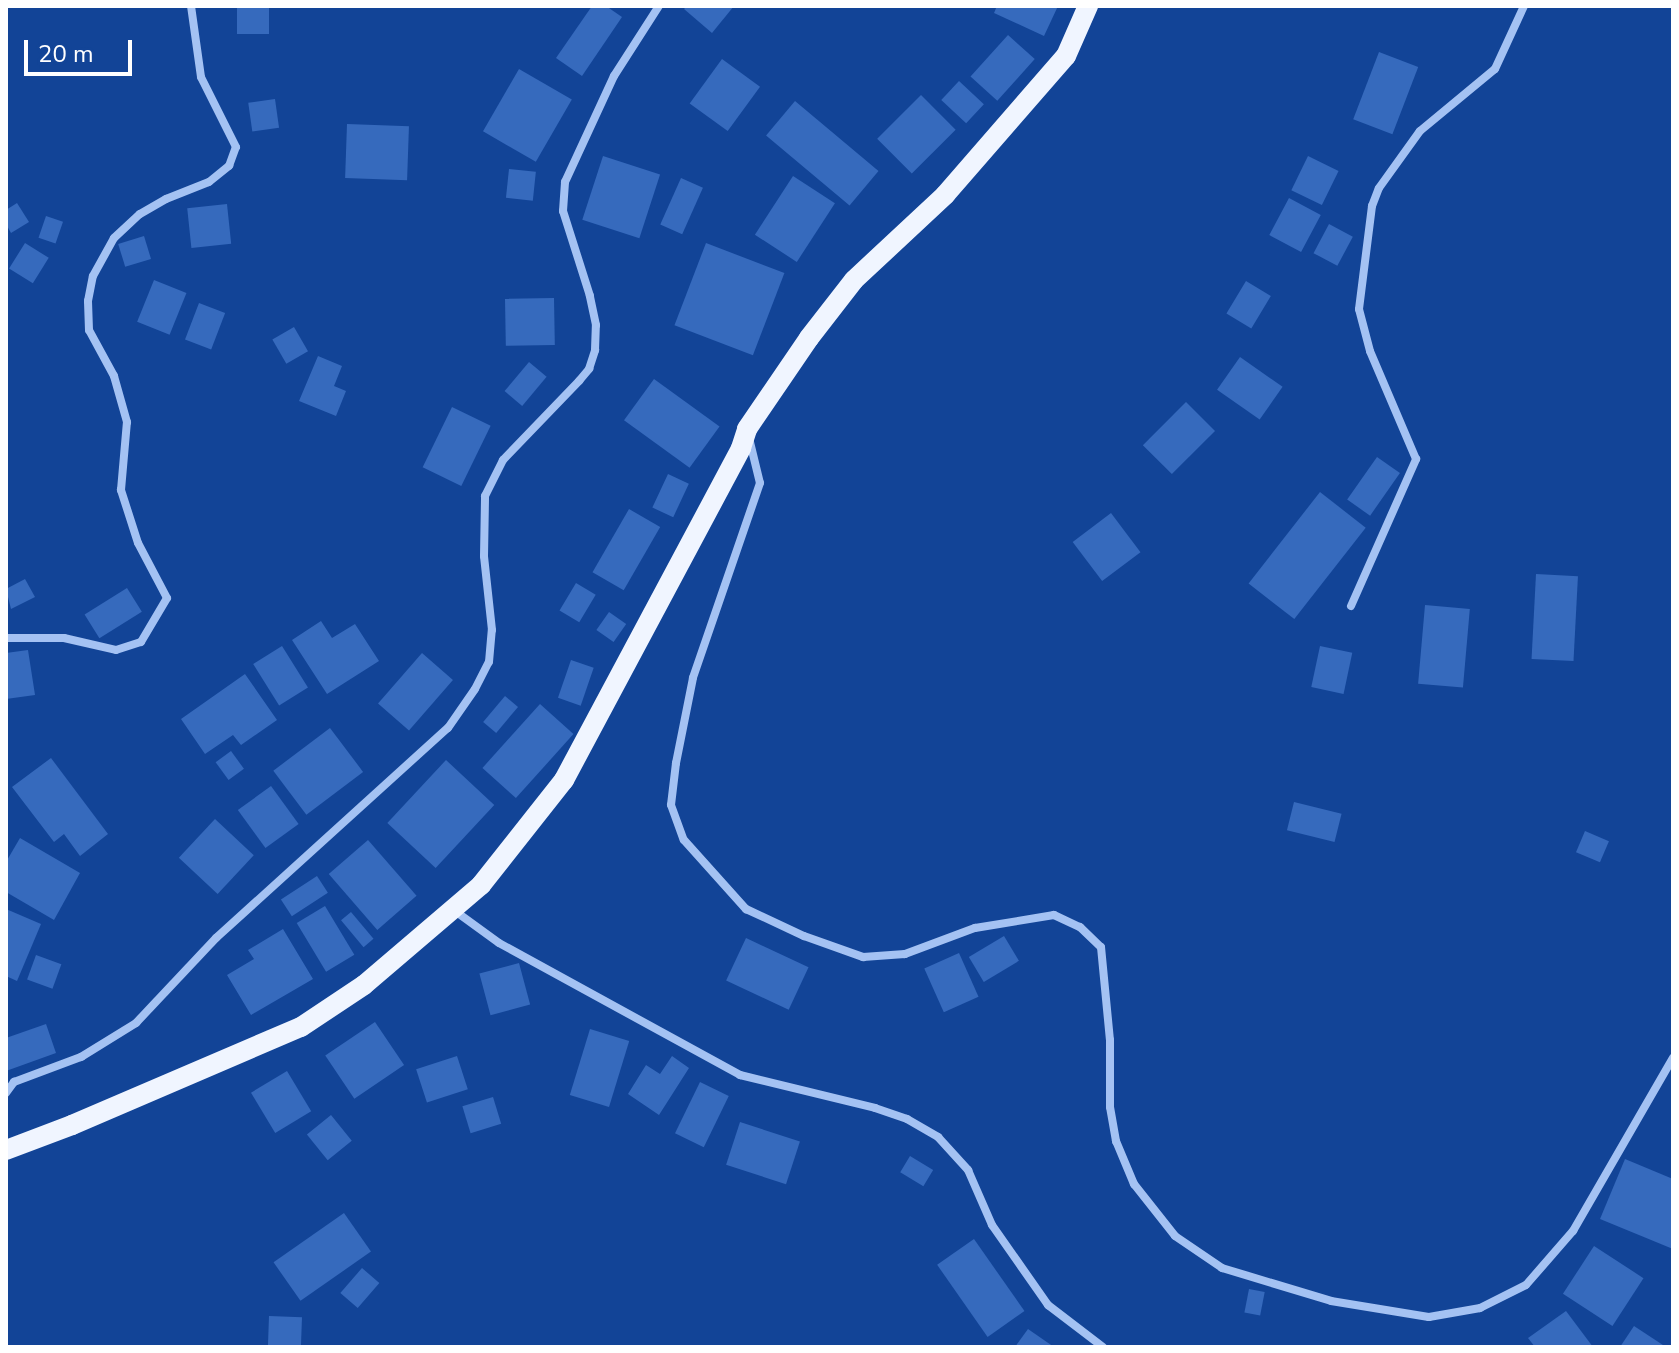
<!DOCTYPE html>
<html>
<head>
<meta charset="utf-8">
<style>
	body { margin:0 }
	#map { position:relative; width:1679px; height:1353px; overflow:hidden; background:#124497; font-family:"Nunito Sans",sans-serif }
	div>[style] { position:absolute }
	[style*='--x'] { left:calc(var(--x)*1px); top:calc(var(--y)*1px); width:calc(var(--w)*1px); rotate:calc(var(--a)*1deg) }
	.building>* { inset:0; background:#366abd; transform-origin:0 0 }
	.street>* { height:8px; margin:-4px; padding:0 4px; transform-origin:4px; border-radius:4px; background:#a4c2f3 }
	.primary>* { height:20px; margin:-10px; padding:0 10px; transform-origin:10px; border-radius:10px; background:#f0f5ff }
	span { translate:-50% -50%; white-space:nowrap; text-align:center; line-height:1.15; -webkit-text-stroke:6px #124497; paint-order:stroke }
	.frame { position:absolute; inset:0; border:8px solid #fff; pointer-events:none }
	.scale { position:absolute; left:24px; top:40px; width:108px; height:36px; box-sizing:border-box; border:4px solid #fff; border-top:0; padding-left:10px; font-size:24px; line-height:28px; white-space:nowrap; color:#fff; -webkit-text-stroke:6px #124497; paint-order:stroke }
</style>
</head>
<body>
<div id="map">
	<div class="building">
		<div style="left:237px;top:6px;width:32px;height:28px"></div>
		<div style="clip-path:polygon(592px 6px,606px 6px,622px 17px,582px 76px,556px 58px)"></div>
		<div style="clip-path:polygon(687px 6px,734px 6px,712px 33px,684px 9px)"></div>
		<div style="clip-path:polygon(997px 6px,1058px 6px,1044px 36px,994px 13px)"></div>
		<div style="left:1008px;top:35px;width:36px;height:56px;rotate:42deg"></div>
		<div style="left:1379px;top:52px;width:42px;height:72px;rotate:21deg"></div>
		<div style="left:722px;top:59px;width:47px;height:55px;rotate:36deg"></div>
		<div style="left:519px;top:69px;width:61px;height:72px;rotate:30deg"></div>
		<div style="left:959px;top:81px;width:34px;height:26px;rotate:43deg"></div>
		<div style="left:921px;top:95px;width:49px;height:62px;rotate:45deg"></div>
		<div style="left:275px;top:99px;width:29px;height:27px;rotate:82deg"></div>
		<div style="left:795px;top:101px;width:109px;height:45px;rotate:40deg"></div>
		<div style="left:347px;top:124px;width:62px;height:54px;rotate:2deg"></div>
		<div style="left:603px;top:156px;width:60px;height:67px;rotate:18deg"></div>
		<div style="left:1308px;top:156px;width:34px;height:38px;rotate:26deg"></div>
		<div style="left:509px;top:169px;width:27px;height:29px;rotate:6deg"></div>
		<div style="left:793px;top:176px;width:50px;height:70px;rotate:33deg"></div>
		<div style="left:681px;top:178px;width:24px;height:51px;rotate:24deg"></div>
		<div style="left:1289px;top:198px;width:36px;height:42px;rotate:28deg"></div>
		<div style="clip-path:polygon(17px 203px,29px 222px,11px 233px,6px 224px,6px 210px)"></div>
		<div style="left:227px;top:204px;width:40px;height:40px;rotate:84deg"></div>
		<div style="left:46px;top:216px;width:18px;height:23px;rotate:19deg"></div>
		<div style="left:1329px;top:224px;width:27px;height:33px;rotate:28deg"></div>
		<div style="left:144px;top:236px;width:24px;height:27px;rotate:73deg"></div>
		<div style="left:25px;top:243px;width:28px;height:30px;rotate:32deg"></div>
		<div style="left:706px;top:243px;width:84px;height:88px;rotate:21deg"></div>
		<div style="left:154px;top:280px;width:35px;height:45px;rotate:22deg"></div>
		<div style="left:1246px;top:281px;width:29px;height:38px;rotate:31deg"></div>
		<div style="left:554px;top:298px;width:47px;height:49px;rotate:89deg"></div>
		<div style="left:199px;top:303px;width:28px;height:39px;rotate:21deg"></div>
		<div style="left:294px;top:327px;width:28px;height:25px;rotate:60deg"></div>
		<div style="clip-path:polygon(318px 356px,342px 366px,334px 386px,346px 391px,336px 416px,299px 401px)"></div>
		<div style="left:1240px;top:357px;width:52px;height:40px;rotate:35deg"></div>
		<div style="left:529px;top:362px;width:23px;height:38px;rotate:40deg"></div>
		<div style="left:654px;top:379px;width:81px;height:51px;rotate:36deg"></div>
		<div style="left:1186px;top:402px;width:41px;height:61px;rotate:45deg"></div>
		<div style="left:452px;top:407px;width:43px;height:67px;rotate:26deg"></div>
		<div style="left:1377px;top:457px;width:28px;height:52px;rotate:35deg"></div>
		<div style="left:668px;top:474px;width:23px;height:37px;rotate:25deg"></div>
		<div style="left:1320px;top:492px;width:58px;height:116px;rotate:38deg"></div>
		<div style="left:629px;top:509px;width:36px;height:73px;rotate:30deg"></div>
		<div style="left:1111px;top:513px;width:49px;height:48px;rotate:53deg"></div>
		<div style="left:1536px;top:574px;width:42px;height:85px;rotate:3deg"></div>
		<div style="clip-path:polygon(25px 579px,35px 597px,11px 609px,6px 589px)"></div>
		<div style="left:576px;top:583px;width:23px;height:32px;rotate:31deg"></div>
		<div style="left:127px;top:588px;width:28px;height:50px;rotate:58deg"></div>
		<div style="left:1425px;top:605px;width:45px;height:79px;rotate:5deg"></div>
		<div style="left:609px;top:612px;width:21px;height:22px;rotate:35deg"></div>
		<div style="clip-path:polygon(321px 621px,332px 638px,355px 624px,379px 661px,327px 694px,292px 640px)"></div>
		<div style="left:282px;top:646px;width:49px;height:34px;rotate:58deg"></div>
		<div style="left:1320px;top:646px;width:33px;height:42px;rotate:12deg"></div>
		<div style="clip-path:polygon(28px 650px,35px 695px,6px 699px,6px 653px)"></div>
		<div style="left:422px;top:653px;width:41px;height:67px;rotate:41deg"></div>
		<div style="left:571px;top:660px;width:24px;height:40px;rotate:19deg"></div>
		<div style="clip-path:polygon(245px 674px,277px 720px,241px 745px,233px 735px,205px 754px,181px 719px)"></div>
		<div style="left:505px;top:696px;width:17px;height:34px;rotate:40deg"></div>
		<div style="left:540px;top:704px;width:45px;height:86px;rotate:42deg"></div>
		<div style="left:330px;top:728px;width:55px;height:71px;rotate:53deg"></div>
		<div style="left:231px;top:751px;width:22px;height:19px;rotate:54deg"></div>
		<div style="clip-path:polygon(51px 758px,108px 834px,80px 856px,64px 834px,54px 842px,12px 787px)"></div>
		<div style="left:446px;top:760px;width:66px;height:86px;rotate:43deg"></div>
		<div style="left:271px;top:786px;width:47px;height:41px;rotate:54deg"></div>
		<div style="left:1294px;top:802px;width:49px;height:29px;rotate:14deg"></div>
		<div style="left:215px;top:819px;width:53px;height:53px;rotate:43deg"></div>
		<div style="left:1585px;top:831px;width:26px;height:23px;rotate:23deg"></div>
		<div style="clip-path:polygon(20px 838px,80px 873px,54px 920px,6px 892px,6px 862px)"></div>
		<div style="left:368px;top:840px;width:74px;height:52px;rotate:49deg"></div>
		<div style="left:317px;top:876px;width:20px;height:43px;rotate:57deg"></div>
		<div style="left:325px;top:906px;width:57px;height:33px;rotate:59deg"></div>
		<div style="clip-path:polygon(6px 909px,41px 924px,17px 981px,6px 976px)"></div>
		<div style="left:351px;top:912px;width:35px;height:13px;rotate:50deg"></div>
		<div style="clip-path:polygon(283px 929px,313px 979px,251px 1015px,227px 975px,254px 959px,248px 950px)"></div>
		<div style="left:1004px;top:936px;width:29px;height:41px;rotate:59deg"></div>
		<div style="left:746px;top:938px;width:69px;height:47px;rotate:25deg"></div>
		<div style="left:959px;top:953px;width:48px;height:38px;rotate:66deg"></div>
		<div style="left:36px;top:955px;width:27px;height:26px;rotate:20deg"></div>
		<div style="left:519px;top:963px;width:43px;height:41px;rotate:75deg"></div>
		<div style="left:375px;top:1022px;width:52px;height:60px;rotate:56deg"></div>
		<div style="clip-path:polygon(46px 1024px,56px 1053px,6px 1071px,6px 1038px)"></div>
		<div style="left:590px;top:1029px;width:41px;height:69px;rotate:17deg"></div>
		<div style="left:457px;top:1056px;width:35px;height:43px;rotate:72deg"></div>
		<div style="clip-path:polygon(672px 1056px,689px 1068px,659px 1115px,628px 1094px,646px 1065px,660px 1074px)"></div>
		<div style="left:287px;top:1071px;width:47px;height:42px;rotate:59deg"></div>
		<div style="left:700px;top:1082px;width:32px;height:57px;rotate:26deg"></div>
		<div style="left:493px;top:1097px;width:28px;height:32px;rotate:73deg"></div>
		<div style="left:331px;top:1115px;width:33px;height:31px;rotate:51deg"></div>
		<div style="left:740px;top:1122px;width:63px;height:45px;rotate:18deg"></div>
		<div style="left:910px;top:1156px;width:27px;height:19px;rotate:31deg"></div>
		<div style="clip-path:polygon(1625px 1159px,1673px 1179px,1673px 1249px,1600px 1219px)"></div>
		<div style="left:344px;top:1213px;width:47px;height:86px;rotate:55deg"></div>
		<div style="left:974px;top:1239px;width:88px;height:45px;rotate:55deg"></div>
		<div style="left:1594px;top:1246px;width:59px;height:57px;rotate:33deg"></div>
		<div style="left:362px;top:1268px;width:23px;height:33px;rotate:41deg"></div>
		<div style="left:1249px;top:1289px;width:16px;height:24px;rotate:11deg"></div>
		<div style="clip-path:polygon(1566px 1311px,1593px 1347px,1535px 1347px,1528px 1338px)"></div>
		<div style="left:269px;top:1316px;width:33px;height:31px;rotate:2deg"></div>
		<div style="clip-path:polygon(1634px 1326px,1666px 1347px,1620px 1347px)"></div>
		<div style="clip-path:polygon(1028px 1329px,1054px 1347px,1015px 1347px)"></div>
	</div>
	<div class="street">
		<div style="--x:749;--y:438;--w:46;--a:76.3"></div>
		<div style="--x:760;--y:483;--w:206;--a:109"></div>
		<div style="--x:693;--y:678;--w:87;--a:101.3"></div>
		<div style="--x:676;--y:763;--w:42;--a:96.8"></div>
		<div style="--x:671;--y:805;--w:37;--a:70"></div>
		<div style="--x:684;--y:840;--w:93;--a:48.1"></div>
		<div style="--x:746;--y:909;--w:64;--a:25"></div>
		<div style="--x:804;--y:936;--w:63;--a:19.6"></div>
		<div style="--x:863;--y:957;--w:42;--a:-4.1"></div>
		<div style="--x:905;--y:954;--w:75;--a:-20.4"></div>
		<div style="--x:975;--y:928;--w:80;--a:-9.3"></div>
		<div style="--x:1054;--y:915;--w:29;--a:25"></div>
		<div style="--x:1080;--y:927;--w:29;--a:44"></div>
		<div style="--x:1101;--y:947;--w:93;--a:84.5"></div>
		<div style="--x:1110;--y:1040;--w:67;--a:90"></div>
		<div style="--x:1110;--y:1107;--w:35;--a:80"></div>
		<div style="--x:1116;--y:1141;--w:47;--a:67.3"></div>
		<div style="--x:1134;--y:1184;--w:66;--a:51.7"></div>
		<div style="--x:1175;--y:1236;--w:57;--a:34.2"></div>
		<div style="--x:1222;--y:1268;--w:114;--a:16.8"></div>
		<div style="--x:1331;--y:1301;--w:99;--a:9.3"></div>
		<div style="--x:1429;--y:1317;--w:52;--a:-10"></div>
		<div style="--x:1480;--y:1308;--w:51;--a:-26.6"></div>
		<div style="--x:1526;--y:1285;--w:72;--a:-49"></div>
		<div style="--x:1573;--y:1231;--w:200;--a:-60"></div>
		<div style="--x:1351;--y:606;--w:161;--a:-66.1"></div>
		<div style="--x:1416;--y:459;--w:117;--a:-113.1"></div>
		<div style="--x:1370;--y:351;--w:43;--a:-104.7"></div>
		<div style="--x:1359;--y:309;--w:104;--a:-82.8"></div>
		<div style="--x:1372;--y:206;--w:19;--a:-69"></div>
		<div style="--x:1379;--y:188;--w:70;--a:-54.3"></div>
		<div style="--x:1420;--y:131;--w:97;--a:-39.6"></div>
		<div style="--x:1495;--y:69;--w:69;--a:-65.3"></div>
		<div style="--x:6;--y:638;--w:58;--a:0"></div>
		<div style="--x:64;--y:638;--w:53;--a:13"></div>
		<div style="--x:116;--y:650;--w:26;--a:-18"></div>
		<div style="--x:141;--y:642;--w:51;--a:-59.4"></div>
		<div style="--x:167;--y:598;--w:62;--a:-117.8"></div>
		<div style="--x:138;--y:543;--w:56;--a:-107.8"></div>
		<div style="--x:121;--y:490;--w:68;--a:-85"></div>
		<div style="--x:127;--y:422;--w:48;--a:-105.8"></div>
		<div style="--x:114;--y:376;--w:52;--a:-118.5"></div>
		<div style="--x:89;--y:330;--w:29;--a:-92"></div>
		<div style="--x:88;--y:301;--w:25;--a:-79"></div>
		<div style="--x:93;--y:276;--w:43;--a:-61.1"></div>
		<div style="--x:114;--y:238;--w:35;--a:-43"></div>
		<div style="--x:140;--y:214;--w:30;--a:-30"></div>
		<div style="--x:166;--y:199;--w:46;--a:-21.6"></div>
		<div style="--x:209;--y:182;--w:26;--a:-39"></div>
		<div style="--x:229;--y:166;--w:20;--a:-70"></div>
		<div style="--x:236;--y:147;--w:78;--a:-116.6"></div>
		<div style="--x:201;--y:77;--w:72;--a:-98"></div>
		<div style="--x:455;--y:911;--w:54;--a:36"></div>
		<div style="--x:499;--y:943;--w:275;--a:28.7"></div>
		<div style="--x:740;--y:1075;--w:139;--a:13.7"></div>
		<div style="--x:875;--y:1108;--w:34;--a:19"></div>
		<div style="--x:907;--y:1119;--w:36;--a:30"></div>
		<div style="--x:938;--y:1137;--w:45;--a:47.7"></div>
		<div style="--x:968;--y:1170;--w:60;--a:66.4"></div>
		<div style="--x:992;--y:1225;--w:98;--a:55"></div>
		<div style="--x:1048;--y:1305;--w:69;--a:37.4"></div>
		<div style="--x:6;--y:1093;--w:14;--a:-54"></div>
		<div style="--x:14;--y:1082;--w:72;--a:-20.5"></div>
		<div style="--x:81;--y:1057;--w:65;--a:-31.7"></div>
		<div style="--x:136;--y:1023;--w:117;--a:-46.7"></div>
		<div style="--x:216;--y:938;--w:313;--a:-42.2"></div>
		<div style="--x:448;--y:728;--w:47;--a:-55.3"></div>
		<div style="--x:475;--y:689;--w:30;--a:-63"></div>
		<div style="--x:489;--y:662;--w:32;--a:-85"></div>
		<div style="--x:492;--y:630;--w:74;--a:-96.2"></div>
		<div style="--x:484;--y:556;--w:60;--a:-89"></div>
		<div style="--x:485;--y:496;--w:40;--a:-63.4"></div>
		<div style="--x:503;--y:460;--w:110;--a:-46.1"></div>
		<div style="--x:579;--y:381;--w:16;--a:-50"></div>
		<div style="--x:589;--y:369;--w:20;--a:-72"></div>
		<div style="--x:595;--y:350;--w:25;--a:-88"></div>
		<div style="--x:596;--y:325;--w:30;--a:-102"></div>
		<div style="--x:590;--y:296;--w:89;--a:-107.6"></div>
		<div style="--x:563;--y:211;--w:29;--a:-86"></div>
		<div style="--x:565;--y:182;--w:117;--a:-65.2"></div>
		<div style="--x:614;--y:76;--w:83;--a:-57.3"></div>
	</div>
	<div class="primary">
		<div style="--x:6;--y:1150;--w:71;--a:-20.7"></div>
		<div style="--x:72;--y:1125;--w:249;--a:-23.2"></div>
		<div style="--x:301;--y:1027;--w:76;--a:-33.7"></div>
		<div style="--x:364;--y:985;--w:154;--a:-40.5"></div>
		<div style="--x:481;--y:885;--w:134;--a:-51.7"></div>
		<div style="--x:564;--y:780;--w:376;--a:-61.9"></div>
		<div style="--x:741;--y:448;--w:20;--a:-72"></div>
		<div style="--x:747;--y:429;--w:110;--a:-55.7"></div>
		<div style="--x:809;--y:338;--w:73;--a:-52.2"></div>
		<div style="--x:854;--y:280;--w:125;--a:-43"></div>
		<div style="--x:945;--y:195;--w:184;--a:-49"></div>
		<div style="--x:1066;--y:56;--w:55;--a:-66.3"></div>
	</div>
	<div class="frame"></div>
	<div class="scale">20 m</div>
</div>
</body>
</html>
